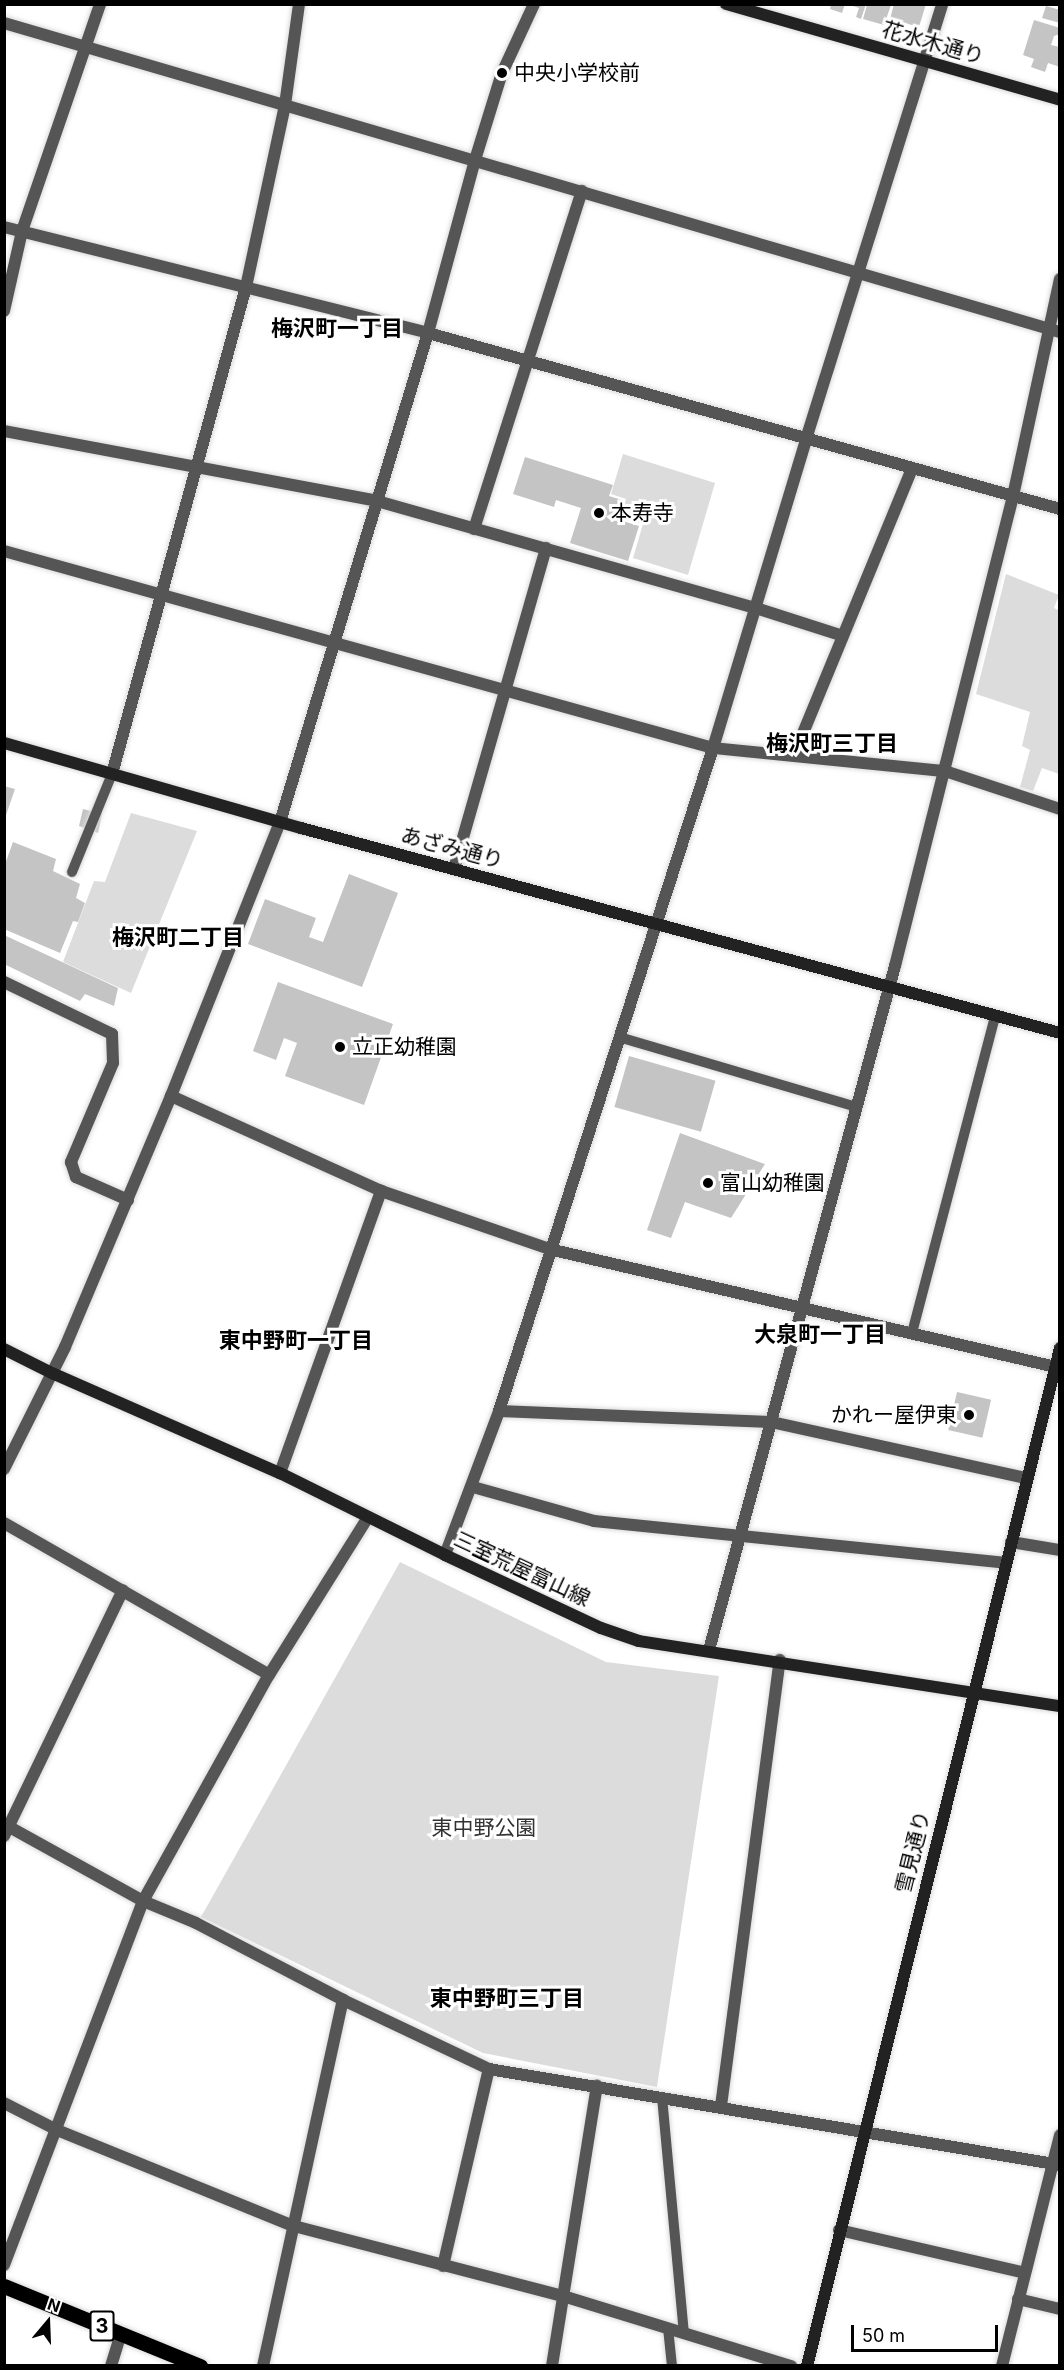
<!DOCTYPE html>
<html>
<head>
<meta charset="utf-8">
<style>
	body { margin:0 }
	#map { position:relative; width:1064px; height:2370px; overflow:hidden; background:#fff; font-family:Inter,"Noto Sans JP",sans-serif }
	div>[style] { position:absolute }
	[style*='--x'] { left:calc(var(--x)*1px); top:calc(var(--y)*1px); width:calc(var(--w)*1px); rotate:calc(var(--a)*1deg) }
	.green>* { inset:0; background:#dcdcdc }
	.building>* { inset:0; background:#c4c4c4; transform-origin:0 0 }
	.roads { filter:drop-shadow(0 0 2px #dbdbdb) drop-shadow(0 0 2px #dbdbdb) }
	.lane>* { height:10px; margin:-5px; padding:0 5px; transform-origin:5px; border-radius:5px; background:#555 }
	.street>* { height:12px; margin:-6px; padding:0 6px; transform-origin:6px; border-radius:6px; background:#555 }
	.secondary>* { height:12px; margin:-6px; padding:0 6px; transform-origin:6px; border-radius:6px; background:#222 }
	.primary>* { height:15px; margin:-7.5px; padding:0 7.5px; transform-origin:7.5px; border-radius:7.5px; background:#000 }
	.dots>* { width:16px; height:16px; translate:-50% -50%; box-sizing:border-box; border:3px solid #fff; border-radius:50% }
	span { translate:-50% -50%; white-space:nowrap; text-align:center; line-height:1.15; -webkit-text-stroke:6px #fff; paint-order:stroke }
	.shield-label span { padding:2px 4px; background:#fff; border:2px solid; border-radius:4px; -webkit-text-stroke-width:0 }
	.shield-label { font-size:20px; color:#000; font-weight:700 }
	.street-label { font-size:21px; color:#000 }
	.poi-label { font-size:21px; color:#000 }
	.left { translate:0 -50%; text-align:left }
	.right { translate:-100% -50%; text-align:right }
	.park-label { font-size:21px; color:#333 }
	.neighbourhood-label { font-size:22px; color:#000; font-weight:700 }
	.frame { position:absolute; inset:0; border:6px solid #000; pointer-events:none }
	.north { position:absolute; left:18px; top:2292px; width:60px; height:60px; -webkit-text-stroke:4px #fff; paint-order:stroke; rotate:19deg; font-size:16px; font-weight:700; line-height:24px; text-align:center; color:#000 }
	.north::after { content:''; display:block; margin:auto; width:21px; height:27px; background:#000; clip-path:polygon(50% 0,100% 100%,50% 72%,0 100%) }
	.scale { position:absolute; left:851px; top:2325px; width:147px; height:27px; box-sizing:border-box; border:3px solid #000; border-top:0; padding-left:8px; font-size:18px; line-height:21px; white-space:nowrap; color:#000; -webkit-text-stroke:4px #fff; paint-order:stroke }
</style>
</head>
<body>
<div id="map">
	<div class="green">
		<div style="clip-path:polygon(623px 454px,715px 483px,688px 575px,633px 558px,643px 524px,620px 517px,626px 499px,611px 494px)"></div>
		<div style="clip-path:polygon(1006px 574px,1059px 595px,1054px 608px,1060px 611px,1059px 774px,1042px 768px,1033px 791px,1020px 787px,1030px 750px,1022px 746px,1030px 712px,976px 694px)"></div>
		<div style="clip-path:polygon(131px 813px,197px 831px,131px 993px,63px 962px,94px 881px,105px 882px)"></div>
		<div style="clip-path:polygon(400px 1562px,606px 1662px,719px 1676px,657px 2087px,483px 2053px,201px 1917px)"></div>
	</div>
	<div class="building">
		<div style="clip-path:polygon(831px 4px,845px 4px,842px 13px,830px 9px)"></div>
		<div style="clip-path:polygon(847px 4px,866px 4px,861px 19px,856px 17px,859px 8px)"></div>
		<div style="clip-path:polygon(894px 4px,926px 4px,919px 27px,890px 19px)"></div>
		<div style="clip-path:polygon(867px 5px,891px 5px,884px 25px,863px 19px)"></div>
		<div style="clip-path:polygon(1046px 6px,1060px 10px,1060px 23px,1042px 18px)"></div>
		<div style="clip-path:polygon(1034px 20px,1060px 28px,1060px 34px,1054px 36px,1051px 45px,1060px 47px,1060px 67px,1048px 63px,1045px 72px,1031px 67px,1034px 59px,1023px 55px)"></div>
		<div style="clip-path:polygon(525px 457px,613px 485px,609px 496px,622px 500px,616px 519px,639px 526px,628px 561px,570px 543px,581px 508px,556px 500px,554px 507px,513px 494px)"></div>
		<div style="clip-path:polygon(4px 786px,15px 789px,5px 818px,4px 818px)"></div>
		<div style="clip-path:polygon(83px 809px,102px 814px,98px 833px,79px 826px)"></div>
		<div style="clip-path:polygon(13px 842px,56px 859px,53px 871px,80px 884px,76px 898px,85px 903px,78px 922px,73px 921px,60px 953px,4px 929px,4px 867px)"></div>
		<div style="clip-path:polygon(349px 874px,398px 893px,362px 987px,248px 944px,265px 899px,316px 918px,309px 937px,323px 942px)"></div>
		<div style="clip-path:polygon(4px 935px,118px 988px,114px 1006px,85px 994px,80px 1001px,4px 964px)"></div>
		<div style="clip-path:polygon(278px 982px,393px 1024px,364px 1105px,285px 1076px,297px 1043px,284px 1038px,276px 1060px,253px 1051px)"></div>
		<div style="left:629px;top:1056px;width:90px;height:53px;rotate:16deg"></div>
		<div style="clip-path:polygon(680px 1133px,765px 1164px,731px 1218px,685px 1202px,671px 1238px,647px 1230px)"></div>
		<div style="left:957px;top:1392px;width:35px;height:39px;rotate:13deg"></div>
	</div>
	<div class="roads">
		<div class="lane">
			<div style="--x:72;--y:872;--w:106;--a:-67.8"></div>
			<div style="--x:619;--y:1037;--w:248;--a:16.4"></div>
			<div style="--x:912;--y:1333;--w:327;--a:-75.3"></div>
			<div style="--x:662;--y:2097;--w:237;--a:84.7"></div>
			<div style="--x:668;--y:2328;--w:38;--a:84"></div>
		</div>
		<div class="street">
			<div style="--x:4;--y:23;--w:1100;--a:16.31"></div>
			<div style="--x:4;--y:227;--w:437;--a:14"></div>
			<div style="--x:428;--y:333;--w:656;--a:15.56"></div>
			<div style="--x:4;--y:311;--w:82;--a:-77.3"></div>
			<div style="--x:22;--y:231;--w:240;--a:-71"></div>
			<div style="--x:4;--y:431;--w:380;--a:10.6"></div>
			<div style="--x:377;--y:501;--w:394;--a:15.8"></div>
			<div style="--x:756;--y:608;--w:91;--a:17.8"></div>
			<div style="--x:474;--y:529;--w:355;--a:-72.3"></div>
			<div style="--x:4;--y:551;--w:736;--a:15.53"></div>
			<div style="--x:713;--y:748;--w:233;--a:5.7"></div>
			<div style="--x:945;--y:771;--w:121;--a:18.3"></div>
			<div style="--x:794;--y:755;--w:310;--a:-67.6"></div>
			<div style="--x:112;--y:774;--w:505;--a:-74.62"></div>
			<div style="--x:246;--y:287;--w:186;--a:-77.9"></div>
			<div style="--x:285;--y:105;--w:102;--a:-82.1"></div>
			<div style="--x:454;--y:869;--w:334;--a:-74"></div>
			<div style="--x:4;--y:982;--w:120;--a:25.7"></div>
			<div style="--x:112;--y:1034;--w:29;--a:88"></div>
			<div style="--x:113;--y:1063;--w:108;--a:113"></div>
			<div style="--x:71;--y:1162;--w:16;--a:72"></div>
			<div style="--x:76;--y:1177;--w:57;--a:23.9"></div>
			<div style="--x:171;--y:1096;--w:230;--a:24.3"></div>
			<div style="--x:381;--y:1191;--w:178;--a:19"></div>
			<div style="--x:549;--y:1249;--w:525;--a:13.11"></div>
			<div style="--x:499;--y:1411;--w:272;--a:2.3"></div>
			<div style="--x:771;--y:1422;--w:261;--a:12.4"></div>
			<div style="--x:4;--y:1469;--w:136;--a:-63.4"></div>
			<div style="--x:65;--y:1347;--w:272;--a:-67.1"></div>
			<div style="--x:171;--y:1096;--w:295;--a:-68.3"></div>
			<div style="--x:280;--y:822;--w:511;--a:-73.16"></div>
			<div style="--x:428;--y:333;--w:179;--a:-74.8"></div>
			<div style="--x:475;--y:160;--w:91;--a:-72.8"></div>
			<div style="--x:502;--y:73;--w:76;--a:-65.1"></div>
			<div style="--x:280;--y:1473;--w:300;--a:-70.3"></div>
			<div style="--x:473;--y:1487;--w:126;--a:15.7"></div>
			<div style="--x:594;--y:1521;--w:412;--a:5.8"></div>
			<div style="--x:4;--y:1523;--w:305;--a:29.8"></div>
			<div style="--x:1011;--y:1542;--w:50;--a:9.3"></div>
			<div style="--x:445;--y:1555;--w:154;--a:-69.4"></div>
			<div style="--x:499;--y:1411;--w:697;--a:-72.11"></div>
			<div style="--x:713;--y:748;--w:323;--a:-73.2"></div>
			<div style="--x:806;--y:439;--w:456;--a:-72.6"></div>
			<div style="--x:709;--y:1650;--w:709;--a:-74.79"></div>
			<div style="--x:895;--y:966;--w:485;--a:-75.9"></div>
			<div style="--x:1013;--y:496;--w:222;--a:-77.8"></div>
			<div style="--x:4;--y:1824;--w:159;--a:29"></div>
			<div style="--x:143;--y:1901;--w:57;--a:22.5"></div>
			<div style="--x:196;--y:1923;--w:166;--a:27.6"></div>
			<div style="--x:343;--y:2000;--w:161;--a:25.3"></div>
			<div style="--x:489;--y:2069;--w:579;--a:9.54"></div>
			<div style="--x:4;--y:1836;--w:273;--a:-64.2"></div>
			<div style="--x:4;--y:2103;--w:59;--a:27"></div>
			<div style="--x:57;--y:2130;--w:256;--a:22.1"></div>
			<div style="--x:294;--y:2226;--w:278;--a:14.6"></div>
			<div style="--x:563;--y:2296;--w:239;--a:17.1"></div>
			<div style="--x:721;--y:2106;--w:450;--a:-82.5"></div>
			<div style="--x:839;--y:2230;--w:191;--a:13"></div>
			<div style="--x:4;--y:2265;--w:390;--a:-69.1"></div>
			<div style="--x:143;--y:1901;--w:259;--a:-60.9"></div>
			<div style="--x:269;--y:1675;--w:186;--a:-57.9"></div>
			<div style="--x:443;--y:2266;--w:202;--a:-76.9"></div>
			<div style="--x:1018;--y:2299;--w:43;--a:13.4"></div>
			<div style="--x:111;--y:2366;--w:34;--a:-73"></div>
			<div style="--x:263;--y:2366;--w:375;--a:-77.7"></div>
			<div style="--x:552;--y:2366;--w:284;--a:-80.9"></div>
			<div style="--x:1002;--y:2366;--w:238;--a:-75.9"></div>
		</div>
		<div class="secondary">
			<div style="--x:726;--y:4;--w:348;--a:16"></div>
			<div style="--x:4;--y:743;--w:309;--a:16"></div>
			<div style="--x:301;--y:828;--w:786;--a:15.11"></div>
			<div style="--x:4;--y:1349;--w:56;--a:26.6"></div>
			<div style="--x:54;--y:1374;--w:247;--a:23.7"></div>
			<div style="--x:280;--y:1473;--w:184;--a:26.4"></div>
			<div style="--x:445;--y:1555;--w:172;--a:25.1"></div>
			<div style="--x:601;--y:1628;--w:40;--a:18.9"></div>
			<div style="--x:639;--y:1641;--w:426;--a:8.8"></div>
			<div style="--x:807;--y:2366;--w:1049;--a:-76.04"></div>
		</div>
		<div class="primary">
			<div style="--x:4;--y:2286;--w:212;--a:22.2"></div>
		</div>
	</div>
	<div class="dots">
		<div style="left:502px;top:73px;background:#000"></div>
		<div style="left:599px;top:513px;background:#000"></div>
		<div style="left:340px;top:1047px;background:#000"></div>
		<div style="left:708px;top:1183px;background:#000"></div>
		<div style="left:969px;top:1415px;background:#000"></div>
	</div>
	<div class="shield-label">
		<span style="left:102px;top:2326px">3</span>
	</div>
	<div class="street-label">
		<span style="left:933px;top:43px;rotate:16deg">花水木通り</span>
		<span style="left:452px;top:848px;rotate:15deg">あざみ通り</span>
		<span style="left:522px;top:1569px;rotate:25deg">三室荒屋富山線</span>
		<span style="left:913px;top:1852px;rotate:-76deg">雪見通り</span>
	</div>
	<div class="poi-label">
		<span class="left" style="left:514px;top:73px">中央小学校前</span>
		<span class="left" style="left:611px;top:513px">本寿寺</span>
		<span class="left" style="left:352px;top:1047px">立正幼稚園</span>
		<span class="left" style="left:720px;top:1183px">富山幼稚園</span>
		<span class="right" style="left:957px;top:1415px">かれー屋伊東</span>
	</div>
	<div class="park-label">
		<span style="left:484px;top:1828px">東中野公園</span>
	</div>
	<div class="neighbourhood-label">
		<span style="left:337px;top:329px">梅沢町一丁目</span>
		<span style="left:832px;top:744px">梅沢町三丁目</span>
		<span style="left:178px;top:938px">梅沢町二丁目</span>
		<span style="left:820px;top:1335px">大泉町一丁目</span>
		<span style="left:296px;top:1341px">東中野町一丁目</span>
		<span style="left:507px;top:1999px">東中野町三丁目</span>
	</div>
	<div class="frame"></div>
	<div class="north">N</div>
	<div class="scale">50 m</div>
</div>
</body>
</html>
